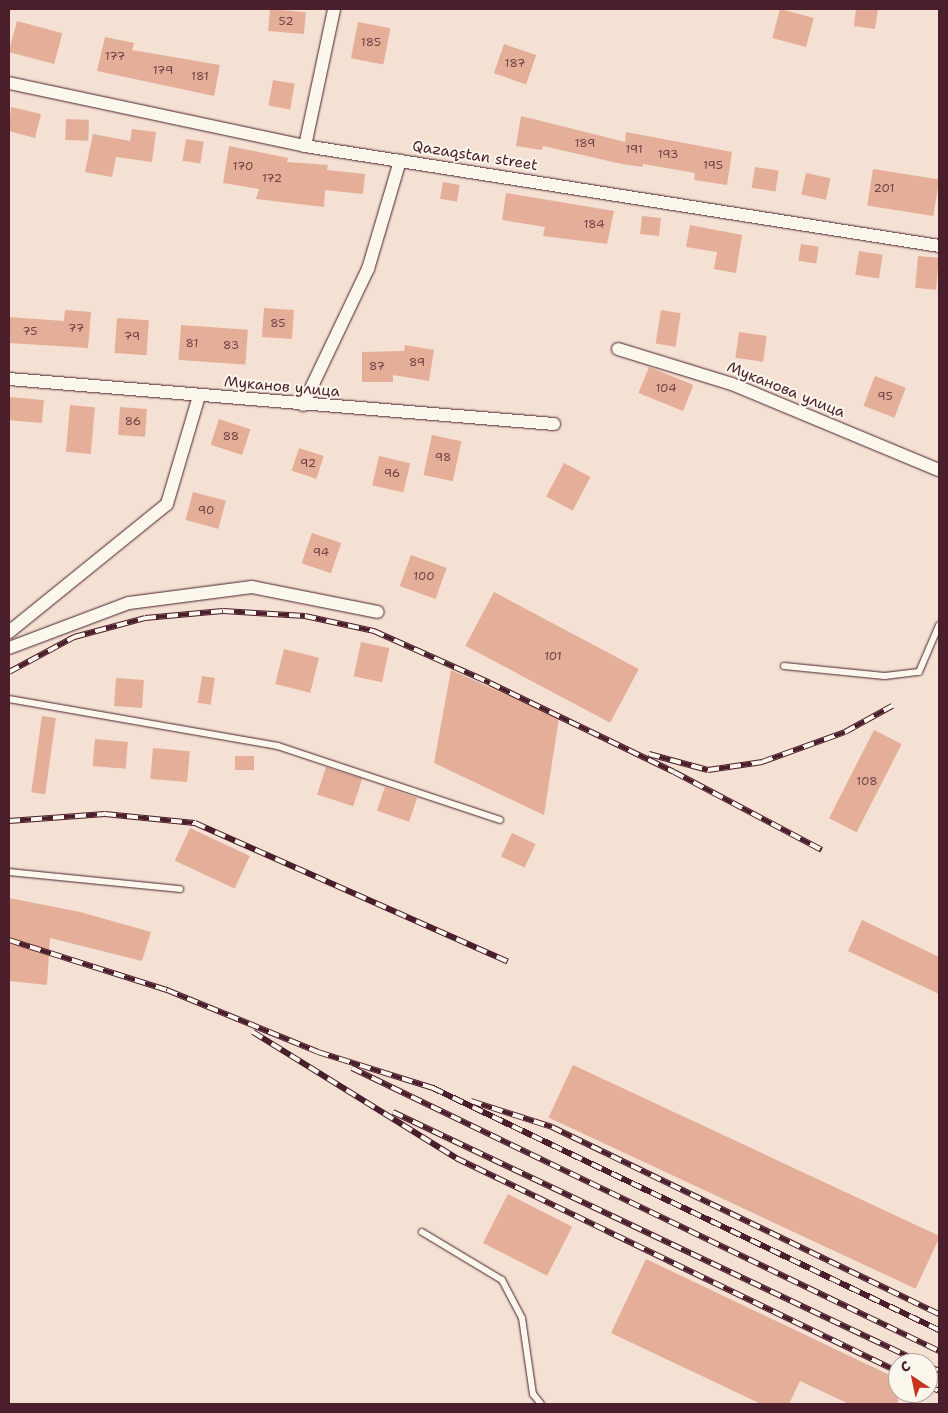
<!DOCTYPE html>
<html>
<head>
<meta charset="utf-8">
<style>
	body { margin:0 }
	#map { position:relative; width:948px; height:1413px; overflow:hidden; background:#f4e1d3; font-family:"Shantell Sans",sans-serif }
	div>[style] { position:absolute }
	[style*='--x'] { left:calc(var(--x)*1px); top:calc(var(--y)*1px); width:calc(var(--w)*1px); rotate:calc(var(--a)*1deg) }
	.building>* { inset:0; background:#e4ae99; transform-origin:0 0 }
	.roads { filter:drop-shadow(0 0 1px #4a1f2b) drop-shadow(0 0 1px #4a1f2b) }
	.lane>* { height:6px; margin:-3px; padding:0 3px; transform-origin:3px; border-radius:3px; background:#fbf7ec }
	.street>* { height:12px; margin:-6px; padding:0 6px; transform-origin:6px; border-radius:6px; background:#fbf7ec }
	.rail>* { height:5.5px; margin-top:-2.75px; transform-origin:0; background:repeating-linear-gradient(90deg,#fbf7ec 0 11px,#4a1f2b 0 22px); box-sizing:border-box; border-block:1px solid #4a1f2b }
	span { translate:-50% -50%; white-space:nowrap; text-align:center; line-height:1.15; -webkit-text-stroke:4px #fbf7ec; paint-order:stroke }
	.number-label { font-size:12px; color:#704346 }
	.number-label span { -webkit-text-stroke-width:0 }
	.street-label { font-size:15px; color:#4a1f2b }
	.frame { position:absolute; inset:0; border:10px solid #4a1f2b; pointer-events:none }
	.north { position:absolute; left:888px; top:1353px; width:50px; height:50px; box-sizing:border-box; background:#fbf7ec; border:1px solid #b4a19f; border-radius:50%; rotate:326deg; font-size:14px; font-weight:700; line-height:20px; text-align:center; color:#4a1f2b }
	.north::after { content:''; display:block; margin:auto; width:18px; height:22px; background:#c8321e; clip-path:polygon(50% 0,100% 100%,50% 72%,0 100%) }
</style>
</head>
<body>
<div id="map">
	<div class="building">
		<div style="left:270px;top:9px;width:36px;height:22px;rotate:5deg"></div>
		<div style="left:780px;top:9px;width:35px;height:30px;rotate:15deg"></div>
		<div style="clip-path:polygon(856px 9px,878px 9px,875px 29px,854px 26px)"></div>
		<div style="left:17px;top:21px;width:47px;height:32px;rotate:15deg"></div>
		<div style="left:358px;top:22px;width:33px;height:37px;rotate:11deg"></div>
		<div style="clip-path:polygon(105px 37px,134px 43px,132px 50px,220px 65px,214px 96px,97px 71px)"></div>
		<div style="left:504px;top:44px;width:34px;height:31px;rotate:19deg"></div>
		<div style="left:273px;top:80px;width:22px;height:26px;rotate:10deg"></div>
		<div style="clip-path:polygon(11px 107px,41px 114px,35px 138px,9px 131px)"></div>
		<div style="clip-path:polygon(521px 116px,625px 142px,626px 132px,732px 152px,727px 185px,694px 180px,695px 173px,643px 164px,643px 167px,622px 164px,543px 146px,542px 150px,516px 146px)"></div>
		<div style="left:66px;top:119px;width:23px;height:21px;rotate:2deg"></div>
		<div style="clip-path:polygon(132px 129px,156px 132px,152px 162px,116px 157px,112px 177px,85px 172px,93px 134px,130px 141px)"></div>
		<div style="left:186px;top:139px;width:18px;height:22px;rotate:9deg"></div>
		<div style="clip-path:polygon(229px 146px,288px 158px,287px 162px,328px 165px,327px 170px,365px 174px,363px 194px,325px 190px,324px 207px,256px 199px,259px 189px,223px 183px)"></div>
		<div style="left:755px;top:167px;width:24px;height:21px;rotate:9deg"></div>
		<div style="left:873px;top:169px;width:67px;height:37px;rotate:9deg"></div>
		<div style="left:806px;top:173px;width:25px;height:22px;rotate:12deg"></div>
		<div style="left:443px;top:182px;width:17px;height:17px;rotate:10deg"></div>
		<div style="clip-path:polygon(506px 193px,614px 211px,607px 244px,543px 236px,545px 227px,502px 220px)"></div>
		<div style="left:642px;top:216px;width:19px;height:18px;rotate:6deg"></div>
		<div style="clip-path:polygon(690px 225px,742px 235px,736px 273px,714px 269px,717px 252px,686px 247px)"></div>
		<div style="left:801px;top:244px;width:18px;height:17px;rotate:9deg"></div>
		<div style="left:859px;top:251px;width:24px;height:24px;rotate:9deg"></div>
		<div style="left:918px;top:256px;width:21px;height:32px;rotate:5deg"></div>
		<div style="left:264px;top:308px;width:30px;height:29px;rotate:4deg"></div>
		<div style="clip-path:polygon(65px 310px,91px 312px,88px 348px,9px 343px,9px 317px,64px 321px)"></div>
		<div style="left:661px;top:310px;width:20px;height:34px;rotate:9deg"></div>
		<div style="left:117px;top:318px;width:32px;height:35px;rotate:4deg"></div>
		<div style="left:181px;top:325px;width:67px;height:35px;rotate:4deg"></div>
		<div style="left:739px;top:332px;width:28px;height:26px;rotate:8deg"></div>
		<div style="clip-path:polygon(405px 345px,434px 350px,429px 381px,393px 375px,393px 382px,362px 382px,362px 352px,404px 351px)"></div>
		<div style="left:649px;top:367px;width:48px;height:28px;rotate:22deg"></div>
		<div style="left:875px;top:376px;width:33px;height:32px;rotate:21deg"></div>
		<div style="left:9px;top:397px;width:35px;height:23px;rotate:5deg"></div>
		<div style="left:70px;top:405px;width:25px;height:47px;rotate:5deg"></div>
		<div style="left:120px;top:407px;width:27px;height:28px;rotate:4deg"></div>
		<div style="left:219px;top:419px;width:33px;height:27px;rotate:18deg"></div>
		<div style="left:432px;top:435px;width:30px;height:41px;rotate:12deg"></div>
		<div style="left:299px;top:448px;width:26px;height:24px;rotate:18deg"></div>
		<div style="left:379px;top:456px;width:32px;height:30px;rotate:13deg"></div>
		<div style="left:564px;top:463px;width:30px;height:38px;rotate:28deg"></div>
		<div style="left:193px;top:492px;width:34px;height:29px;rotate:15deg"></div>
		<div style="left:312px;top:533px;width:31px;height:32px;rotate:19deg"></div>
		<div style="left:411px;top:555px;width:38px;height:33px;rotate:20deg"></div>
		<div style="left:494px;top:592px;width:164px;height:61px;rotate:28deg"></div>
		<div style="left:361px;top:642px;width:29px;height:35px;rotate:12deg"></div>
		<div style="left:284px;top:649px;width:36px;height:36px;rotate:14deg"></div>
		<div style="clip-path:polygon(451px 670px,559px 718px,544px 815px,434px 763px)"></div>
		<div style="left:202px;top:676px;width:13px;height:27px;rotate:9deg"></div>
		<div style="left:116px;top:678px;width:28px;height:28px;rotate:4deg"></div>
		<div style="left:42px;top:716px;width:14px;height:77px;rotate:8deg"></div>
		<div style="left:874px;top:730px;width:31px;height:99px;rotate:27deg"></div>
		<div style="left:95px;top:739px;width:33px;height:27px;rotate:5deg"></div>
		<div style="left:153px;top:748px;width:37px;height:31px;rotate:5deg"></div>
		<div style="left:235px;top:756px;width:19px;height:14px"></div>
		<div style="left:326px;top:767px;width:38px;height:29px;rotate:18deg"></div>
		<div style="left:385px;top:787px;width:34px;height:25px;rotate:19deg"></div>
		<div style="left:190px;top:828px;width:66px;height:36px;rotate:25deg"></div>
		<div style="left:512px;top:833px;width:26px;height:26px;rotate:25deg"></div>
		<div style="clip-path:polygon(9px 898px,80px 912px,151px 932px,142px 961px,50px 938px,47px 985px,9px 981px)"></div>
		<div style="clip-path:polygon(862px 920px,939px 957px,939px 994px,848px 951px)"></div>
		<div style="left:573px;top:1065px;width:405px;height:58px;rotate:25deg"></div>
		<div style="left:508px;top:1194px;width:72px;height:55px;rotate:27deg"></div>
		<div style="clip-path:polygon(646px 1259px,898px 1379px,898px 1404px,849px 1404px,800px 1381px,789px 1404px,761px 1404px,611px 1333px)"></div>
	</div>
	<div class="roads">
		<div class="lane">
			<div style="--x:784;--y:666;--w:101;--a:5.7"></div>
			<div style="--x:885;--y:676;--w:34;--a:-7"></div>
			<div style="--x:919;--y:672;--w:51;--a:-66.9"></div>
			<div style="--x:9;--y:699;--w:273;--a:9.9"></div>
			<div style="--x:278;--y:746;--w:234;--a:18.4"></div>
			<div style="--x:9;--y:872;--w:172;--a:5.7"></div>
			<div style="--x:422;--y:1232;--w:93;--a:31"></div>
			<div style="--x:502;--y:1280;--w:43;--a:62.2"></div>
			<div style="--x:522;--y:1318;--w:77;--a:81.8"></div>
			<div style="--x:533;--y:1394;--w:13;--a:51"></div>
		</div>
		<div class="street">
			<div style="--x:9;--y:83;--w:303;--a:12"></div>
			<div style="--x:305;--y:146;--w:642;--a:8.96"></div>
			<div style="--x:305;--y:146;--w:140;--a:-78"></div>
			<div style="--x:618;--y:349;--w:119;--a:17.1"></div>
			<div style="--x:732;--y:384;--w:224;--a:22.6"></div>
			<div style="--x:9;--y:379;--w:547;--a:4.72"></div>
			<div style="--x:303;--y:405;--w:151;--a:-64.5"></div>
			<div style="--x:368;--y:269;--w:113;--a:-73.5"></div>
			<div style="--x:9;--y:632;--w:203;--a:-39"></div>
			<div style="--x:167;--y:504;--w:113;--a:-73.5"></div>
			<div style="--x:9;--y:648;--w:128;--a:-20.6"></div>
			<div style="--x:129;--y:603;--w:124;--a:-7.4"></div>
			<div style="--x:252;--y:587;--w:128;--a:11.2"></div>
		</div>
	</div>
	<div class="rail">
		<div style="--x:9;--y:672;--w:74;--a:-28.3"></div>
		<div style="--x:74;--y:637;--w:73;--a:-15"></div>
		<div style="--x:145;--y:618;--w:78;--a:-5.1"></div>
		<div style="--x:223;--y:611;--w:82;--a:3.5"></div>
		<div style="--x:305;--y:616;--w:71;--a:12.3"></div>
		<div style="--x:374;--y:631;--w:127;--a:24.1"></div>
		<div style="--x:490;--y:683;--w:204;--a:25.8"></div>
		<div style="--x:674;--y:772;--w:167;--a:27.8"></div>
		<div style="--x:649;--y:754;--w:61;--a:15.2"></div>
		<div style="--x:708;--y:770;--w:55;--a:-8.4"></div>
		<div style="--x:762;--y:762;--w:88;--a:-19.9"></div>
		<div style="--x:845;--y:732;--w:54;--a:-29"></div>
		<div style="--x:9;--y:821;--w:96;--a:-4.2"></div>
		<div style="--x:105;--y:814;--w:90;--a:5.7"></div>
		<div style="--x:195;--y:823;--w:342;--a:23.9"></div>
		<div style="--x:9;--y:940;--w:166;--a:17.6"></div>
		<div style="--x:167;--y:990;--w:163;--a:22.3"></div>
		<div style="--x:318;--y:1052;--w:121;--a:17.4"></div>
		<div style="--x:433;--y:1088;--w:561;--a:25.56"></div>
		<div style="--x:253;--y:1032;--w:239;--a:31.8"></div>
		<div style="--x:456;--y:1158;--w:491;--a:25.8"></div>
		<div style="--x:352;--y:1068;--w:652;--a:25.74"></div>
		<div style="--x:471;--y:1101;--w:85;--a:17.8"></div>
		<div style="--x:552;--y:1127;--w:430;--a:25.8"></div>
		<div style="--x:393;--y:1112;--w:586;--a:25.38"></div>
		<div style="--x:928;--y:1366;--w:12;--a:24"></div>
		<div style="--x:928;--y:1386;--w:12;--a:24"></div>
	</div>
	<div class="number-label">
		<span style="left:286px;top:22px">52</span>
		<span style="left:371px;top:43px">185</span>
		<span style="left:115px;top:57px">177</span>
		<span style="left:515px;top:64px">187</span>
		<span style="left:163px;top:71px">179</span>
		<span style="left:200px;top:77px">181</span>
		<span style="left:585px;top:144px">189</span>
		<span style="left:634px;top:150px">191</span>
		<span style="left:668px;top:155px">193</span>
		<span style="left:713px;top:166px">195</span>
		<span style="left:243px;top:167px">170</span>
		<span style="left:272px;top:179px">172</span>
		<span style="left:884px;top:189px">201</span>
		<span style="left:594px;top:225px">184</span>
		<span style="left:278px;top:324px">85</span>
		<span style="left:76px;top:329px">77</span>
		<span style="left:30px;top:332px">75</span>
		<span style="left:132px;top:337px">79</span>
		<span style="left:192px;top:344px">81</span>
		<span style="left:231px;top:346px">83</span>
		<span style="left:417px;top:363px">89</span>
		<span style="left:377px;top:367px">87</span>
		<span style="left:666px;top:389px">104</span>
		<span style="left:885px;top:397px">95</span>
		<span style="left:133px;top:422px">86</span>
		<span style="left:231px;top:437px">88</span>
		<span style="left:443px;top:458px">98</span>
		<span style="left:308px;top:464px">92</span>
		<span style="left:392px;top:474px">96</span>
		<span style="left:206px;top:511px">90</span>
		<span style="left:321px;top:553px">94</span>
		<span style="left:424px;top:577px">100</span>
		<span style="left:553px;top:657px">101</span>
		<span style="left:867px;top:782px">108</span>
	</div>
	<div class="street-label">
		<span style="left:475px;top:156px;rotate:9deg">Qazaqstan street</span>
		<span style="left:282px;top:387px;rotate:5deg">Муканов улица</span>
		<span style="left:786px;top:390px;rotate:22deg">Муканова улица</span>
	</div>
	<div class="frame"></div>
	<div class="north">С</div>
</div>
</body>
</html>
